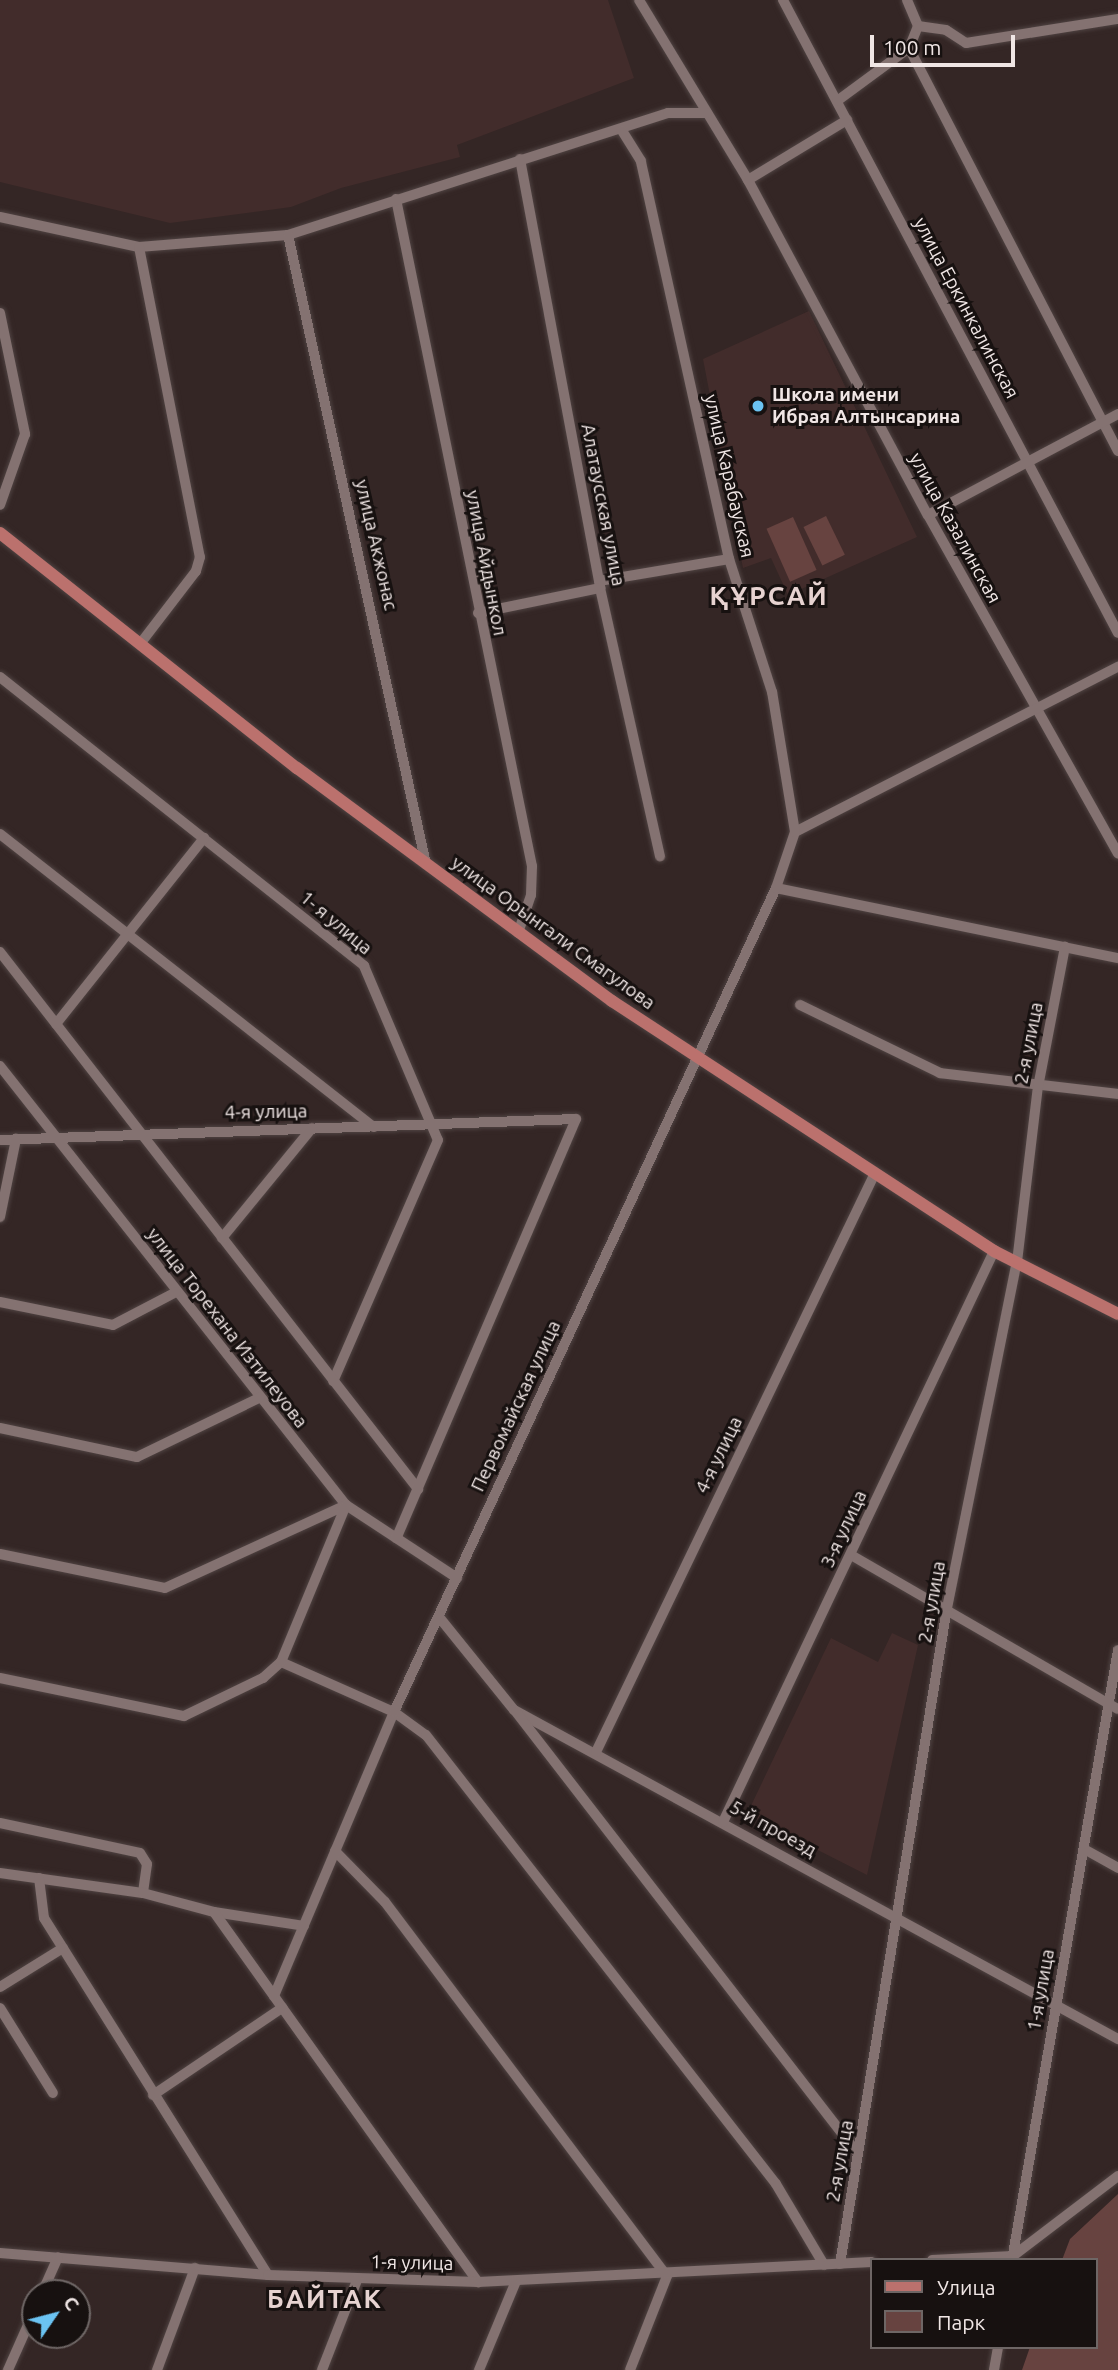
<!DOCTYPE html>
<html>
<head>
<meta charset="utf-8">
<style>
	body { margin:0 }
	#map { position:relative; width:1118px; height:2370px; overflow:hidden; background:#342625; font-family:Ubuntu,sans-serif }
	div>[style] { position:absolute }
	[style*='--x'] { left:calc(var(--x)*1px); top:calc(var(--y)*1px); width:calc(var(--w)*1px); rotate:calc(var(--a)*1deg) }
	.built>* { inset:0; background:#422c2b }
	.green>* { inset:0; background:#674340; transform-origin:0 0 }
	.roads { filter:drop-shadow(0 0 2px #4f4342) drop-shadow(0 0 2px #4f4342) }
	.minor>* { height:10px; margin:-5px; padding:0 5px; transform-origin:5px; border-radius:5px; background:#847271 }
	.major>* { height:12px; margin:-6px; padding:0 6px; transform-origin:6px; border-radius:6px; background:#bb716d }
	.dots>* { width:19px; height:19px; translate:-50% -50%; box-sizing:border-box; border:4px solid #171110; border-radius:50% }
	span { translate:-50% -50%; white-space:nowrap; text-align:center; line-height:1.15; -webkit-text-stroke:6px #171110; paint-order:stroke }
	.street-label { font-size:19px; color:#f0e6e5 }
	.poi-label { font-size:19px; color:#f0e6e5; font-weight:700 }
	.left { translate:0 -50%; text-align:left }
	.district-label { font-size:26px; color:#e7d3d1; font-weight:700; letter-spacing:2px }
	.legend { position:absolute; left:870px; top:2258px; width:228px; height:91px; box-sizing:border-box; background:#171110; border:2px solid #6e6665; margin:0; padding:9px 12px; list-style:none; font-size:21px; color:#f0e6e5 }
	.legend li { display:flex; align-items:center; gap:14px; height:35px }
	.legend b { width:35px; border:2px solid #6e6665 }
	.north { position:absolute; left:21px; top:2279px; width:70px; height:70px; box-sizing:border-box; background:#171110; border:2px solid #6e6665; border-radius:50%; rotate:55deg; font-size:19px; font-weight:700; line-height:28px; text-align:center; color:#f0e6e5 }
	.north::after { content:''; display:block; margin:auto; width:24px; height:32px; background:#6bc3f2; clip-path:polygon(50% 0,100% 100%,50% 72%,0 100%) }
	.scale { position:absolute; left:870px; top:35px; width:145px; height:32px; box-sizing:border-box; border:4px solid #f0e6e5; border-top:0; padding-left:9px; font-size:21px; line-height:24px; white-space:nowrap; color:#f0e6e5; -webkit-text-stroke:5px #171110; paint-order:stroke }
</style>
</head>
<body>
<div id="map">
	<div class="built">
		<div style="clip-path:polygon(0 0,608px 0,634px 78px,457px 145px,460px 157px,341px 188px,291px 207px,170px 223px,0 182px)"></div>
		<div style="clip-path:polygon(809px 311px,917px 537px,788px 595px,771px 558px,743px 568px,703px 359px)"></div>
		<div style="clip-path:polygon(892px 1633px,918px 1645px,867px 1875px,747px 1814px,831px 1638px,878px 1662px)"></div>
	</div>
	<div class="green">
		<div style="left:826px;top:516px;width:43px;height:25px;rotate:64deg"></div>
		<div style="left:793px;top:517px;width:58px;height:29px;rotate:66deg"></div>
		<div style="clip-path:polygon(1118px 2194px,1118px 2370px,1022px 2370px,1030px 2347px,1095px 2347px,1095px 2260px,1062px 2260px,1070px 2239px)"></div>
	</div>
	<div class="roads">
		<div class="minor">
			<div style="--x:639;--y:0;--w:210;--a:58.8"></div>
			<div style="--x:748;--y:180;--w:380;--a:61.8"></div>
			<div style="--x:928;--y:515;--w:388;--a:60.7"></div>
			<div style="--x:783;--y:0;--w:716;--a:62.11"></div>
			<div style="--x:907;--y:0;--w:28;--a:67"></div>
			<div style="--x:918;--y:26;--w:24;--a:112"></div>
			<div style="--x:909;--y:48;--w:454;--a:62.6"></div>
			<div style="--x:918;--y:26;--w:28;--a:8"></div>
			<div style="--x:946;--y:30;--w:24;--a:33"></div>
			<div style="--x:966;--y:43;--w:154;--a:-9"></div>
			<div style="--x:837;--y:101;--w:89;--a:-36.4"></div>
			<div style="--x:520;--y:159;--w:436;--a:79.4"></div>
			<div style="--x:600;--y:588;--w:275;--a:77.4"></div>
			<div style="--x:748;--y:180;--w:116;--a:-31.2"></div>
			<div style="--x:396;--y:199;--w:681;--a:78.48"></div>
			<div style="--x:532;--y:866;--w:29;--a:92"></div>
			<div style="--x:531;--y:895;--w:40;--a:108.9"></div>
			<div style="--x:0;--y:217;--w:142;--a:12.2"></div>
			<div style="--x:139;--y:247;--w:149;--a:-4.6"></div>
			<div style="--x:288;--y:235;--w:399;--a:-17.8"></div>
			<div style="--x:668;--y:113;--w:39;--a:0"></div>
			<div style="--x:288;--y:235;--w:644;--a:77.63"></div>
			<div style="--x:139;--y:247;--w:316;--a:78.9"></div>
			<div style="--x:200;--y:557;--w:15;--a:106"></div>
			<div style="--x:196;--y:571;--w:92;--a:127.5"></div>
			<div style="--x:0;--y:313;--w:124;--a:78.3"></div>
			<div style="--x:25;--y:434;--w:75;--a:109.4"></div>
			<div style="--x:928;--y:515;--w:215;--a:-28"></div>
			<div style="--x:599;--y:581;--w:132;--a:-9.6"></div>
			<div style="--x:478;--y:613;--w:125;--a:-11.6"></div>
			<div style="--x:0;--y:677;--w:465;--a:38.4"></div>
			<div style="--x:364;--y:966;--w:189;--a:67"></div>
			<div style="--x:438;--y:1140;--w:263;--a:113.5"></div>
			<div style="--x:795;--y:832;--w:363;--a:-27.1"></div>
			<div style="--x:0;--y:834;--w:475;--a:38.1"></div>
			<div style="--x:776;--y:888;--w:349;--a:11.6"></div>
			<div style="--x:0;--y:952;--w:681;--a:52.1"></div>
			<div style="--x:800;--y:1005;--w:156;--a:25.9"></div>
			<div style="--x:940;--y:1073;--w:179;--a:6.7"></div>
			<div style="--x:56;--y:1024;--w:238;--a:-51.5"></div>
			<div style="--x:0;--y:1066;--w:559;--a:51.76"></div>
			<div style="--x:346;--y:1505;--w:133;--a:33.3"></div>
			<div style="--x:0;--y:1140;--w:576;--a:-2.09"></div>
			<div style="--x:576;--y:1119;--w:456;--a:113.2"></div>
			<div style="--x:0;--y:1217;--w:80;--a:-78.4"></div>
			<div style="--x:222;--y:1238;--w:142;--a:-50.7"></div>
			<div style="--x:0;--y:1302;--w:115;--a:11.5"></div>
			<div style="--x:113;--y:1325;--w:71;--a:-27.6"></div>
			<div style="--x:0;--y:1428;--w:140;--a:12"></div>
			<div style="--x:137;--y:1457;--w:136;--a:-25.8"></div>
			<div style="--x:0;--y:1554;--w:168;--a:11.6"></div>
			<div style="--x:165;--y:1588;--w:199;--a:-24.6"></div>
			<div style="--x:851;--y:1555;--w:308;--a:30"></div>
			<div style="--x:439;--y:1617;--w:119;--a:51.1"></div>
			<div style="--x:514;--y:1710;--w:688;--a:28.58"></div>
			<div style="--x:281;--y:1662;--w:124;--a:23.9"></div>
			<div style="--x:394;--y:1712;--w:39;--a:36"></div>
			<div style="--x:426;--y:1735;--w:569;--a:52.06"></div>
			<div style="--x:776;--y:2184;--w:94;--a:59.3"></div>
			<div style="--x:0;--y:1678;--w:188;--a:11.7"></div>
			<div style="--x:184;--y:1716;--w:88;--a:-25.7"></div>
			<div style="--x:263;--y:1678;--w:24;--a:-42"></div>
			<div style="--x:281;--y:1662;--w:170;--a:-67.5"></div>
			<div style="--x:516;--y:1712;--w:559;--a:52.27"></div>
			<div style="--x:596;--y:1752;--w:643;--a:-64.27"></div>
			<div style="--x:723;--y:1822;--w:632;--a:-64.61"></div>
			<div style="--x:0;--y:1823;--w:143;--a:12.1"></div>
			<div style="--x:140;--y:1853;--w:13;--a:58"></div>
			<div style="--x:147;--y:1864;--w:29;--a:98"></div>
			<div style="--x:1084;--y:1849;--w:39;--a:29"></div>
			<div style="--x:335;--y:1851;--w:71;--a:45.6"></div>
			<div style="--x:385;--y:1902;--w:468;--a:53"></div>
			<div style="--x:667;--y:2276;--w:101;--a:111.5"></div>
			<div style="--x:0;--y:1873;--w:144;--a:8"></div>
			<div style="--x:143;--y:1893;--w:73;--a:15"></div>
			<div style="--x:214;--y:1912;--w:91;--a:8.8"></div>
			<div style="--x:39;--y:1878;--w:40;--a:82.9"></div>
			<div style="--x:44;--y:1918;--w:421;--a:57.9"></div>
			<div style="--x:214;--y:1912;--w:455;--a:54.5"></div>
			<div style="--x:0;--y:1987;--w:74;--a:-31.8"></div>
			<div style="--x:274;--y:1996;--w:308;--a:-67.1"></div>
			<div style="--x:394;--y:1712;--w:908;--a:-65.13"></div>
			<div style="--x:776;--y:888;--w:59;--a:-71.3"></div>
			<div style="--x:795;--y:832;--w:142;--a:-99.3"></div>
			<div style="--x:772;--y:692;--w:140;--a:-107.9"></div>
			<div style="--x:729;--y:559;--w:408;--a:-102.5"></div>
			<div style="--x:641;--y:161;--w:36;--a:-122"></div>
			<div style="--x:0;--y:2008;--w:100;--a:58.1"></div>
			<div style="--x:153;--y:2095;--w:156;--a:-34"></div>
			<div style="--x:0;--y:2253;--w:269;--a:4.7"></div>
			<div style="--x:268;--y:2275;--w:210;--a:1.9"></div>
			<div style="--x:478;--y:2282;--w:394;--a:-2.9"></div>
			<div style="--x:1013;--y:2256;--w:132;--a:-37.3"></div>
			<div style="--x:932;--y:2260;--w:81;--a:-2.8"></div>
			<div style="--x:1012;--y:2260;--w:619;--a:-80.14"></div>
			<div style="--x:840;--y:2264;--w:665;--a:-80.74"></div>
			<div style="--x:947;--y:1608;--w:353;--a:-78.6"></div>
			<div style="--x:1017;--y:1262;--w:176;--a:-83.2"></div>
			<div style="--x:1038;--y:1087;--w:143;--a:-79.1"></div>
			<div style="--x:42;--y:2293;--w:39;--a:-66"></div>
			<div style="--x:8;--y:2370;--w:67;--a:-66.1"></div>
			<div style="--x:157;--y:2370;--w:109;--a:-69.6"></div>
			<div style="--x:322;--y:2370;--w:97;--a:-68.7"></div>
			<div style="--x:479;--y:2370;--w:96;--a:-67.4"></div>
			<div style="--x:994;--y:2370;--w:23;--a:-80"></div>
		</div>
		<div class="major">
			<div style="--x:0;--y:533;--w:379;--a:38.4"></div>
			<div style="--x:297;--y:768;--w:392;--a:36.5"></div>
			<div style="--x:612;--y:1001;--w:457;--a:33.2"></div>
			<div style="--x:994;--y:1251;--w:139;--a:26.9"></div>
		</div>
	</div>
	<div class="dots">
		<div style="left:758px;top:406px;background:#6bc3f2"></div>
	</div>
	<div class="street-label">
		<span style="left:966px;top:308px;rotate:62deg">улица Еркинкалинская</span>
		<span style="left:729px;top:476px;rotate:77deg">улица Карабауская</span>
		<span style="left:603px;top:505px;rotate:79deg">Алатаусская улица</span>
		<span style="left:955px;top:528px;rotate:61deg">улица Казалинская</span>
		<span style="left:376px;top:545px;rotate:77deg">улица Акжонас</span>
		<span style="left:486px;top:563px;rotate:79deg">улица Айдынкол</span>
		<span style="left:336px;top:923px;rotate:40deg">1- я улица</span>
		<span style="left:553px;top:933px;rotate:36deg">улица Орынгали Смагулова</span>
		<span style="left:1029px;top:1043px;rotate:-79deg">2-я улица</span>
		<span style="left:266px;top:1112px;rotate:-1deg">4-я улица</span>
		<span style="left:227px;top:1328px;rotate:52deg">улица Торехана Изтилеуова</span>
		<span style="left:516px;top:1406px;rotate:-65deg">Первомайская улица</span>
		<span style="left:719px;top:1455px;rotate:-64deg">4-я улица</span>
		<span style="left:844px;top:1529px;rotate:-65deg">3-я улица</span>
		<span style="left:932px;top:1602px;rotate:-80deg">2-я улица</span>
		<span style="left:773px;top:1829px;rotate:29deg">5-й проезд</span>
		<span style="left:1041px;top:1990px;rotate:-80deg">1-я улица</span>
		<span style="left:840px;top:2161px;rotate:-80deg">2-я улица</span>
		<span style="left:412px;top:2263px;rotate:1deg">1-я улица</span>
	</div>
	<div class="poi-label">
		<span class="left" style="left:772px;top:406px">Школа имени<br>Ибрая Алтынсарина</span>
	</div>
	<div class="district-label">
		<span style="left:769px;top:596px">ҚҰРСАЙ</span>
		<span style="left:325px;top:2299px">БАЙТАК</span>
	</div>
	<ul class="legend">
	<li><b style="height:9px;background:#bb716d"></b>Улица</li>
	<li><b style="height:19px;background:#674340"></b>Парк</li>
	</ul>
	<div class="north">С</div>
	<div class="scale">100 m</div>
</div>
</body>
</html>
